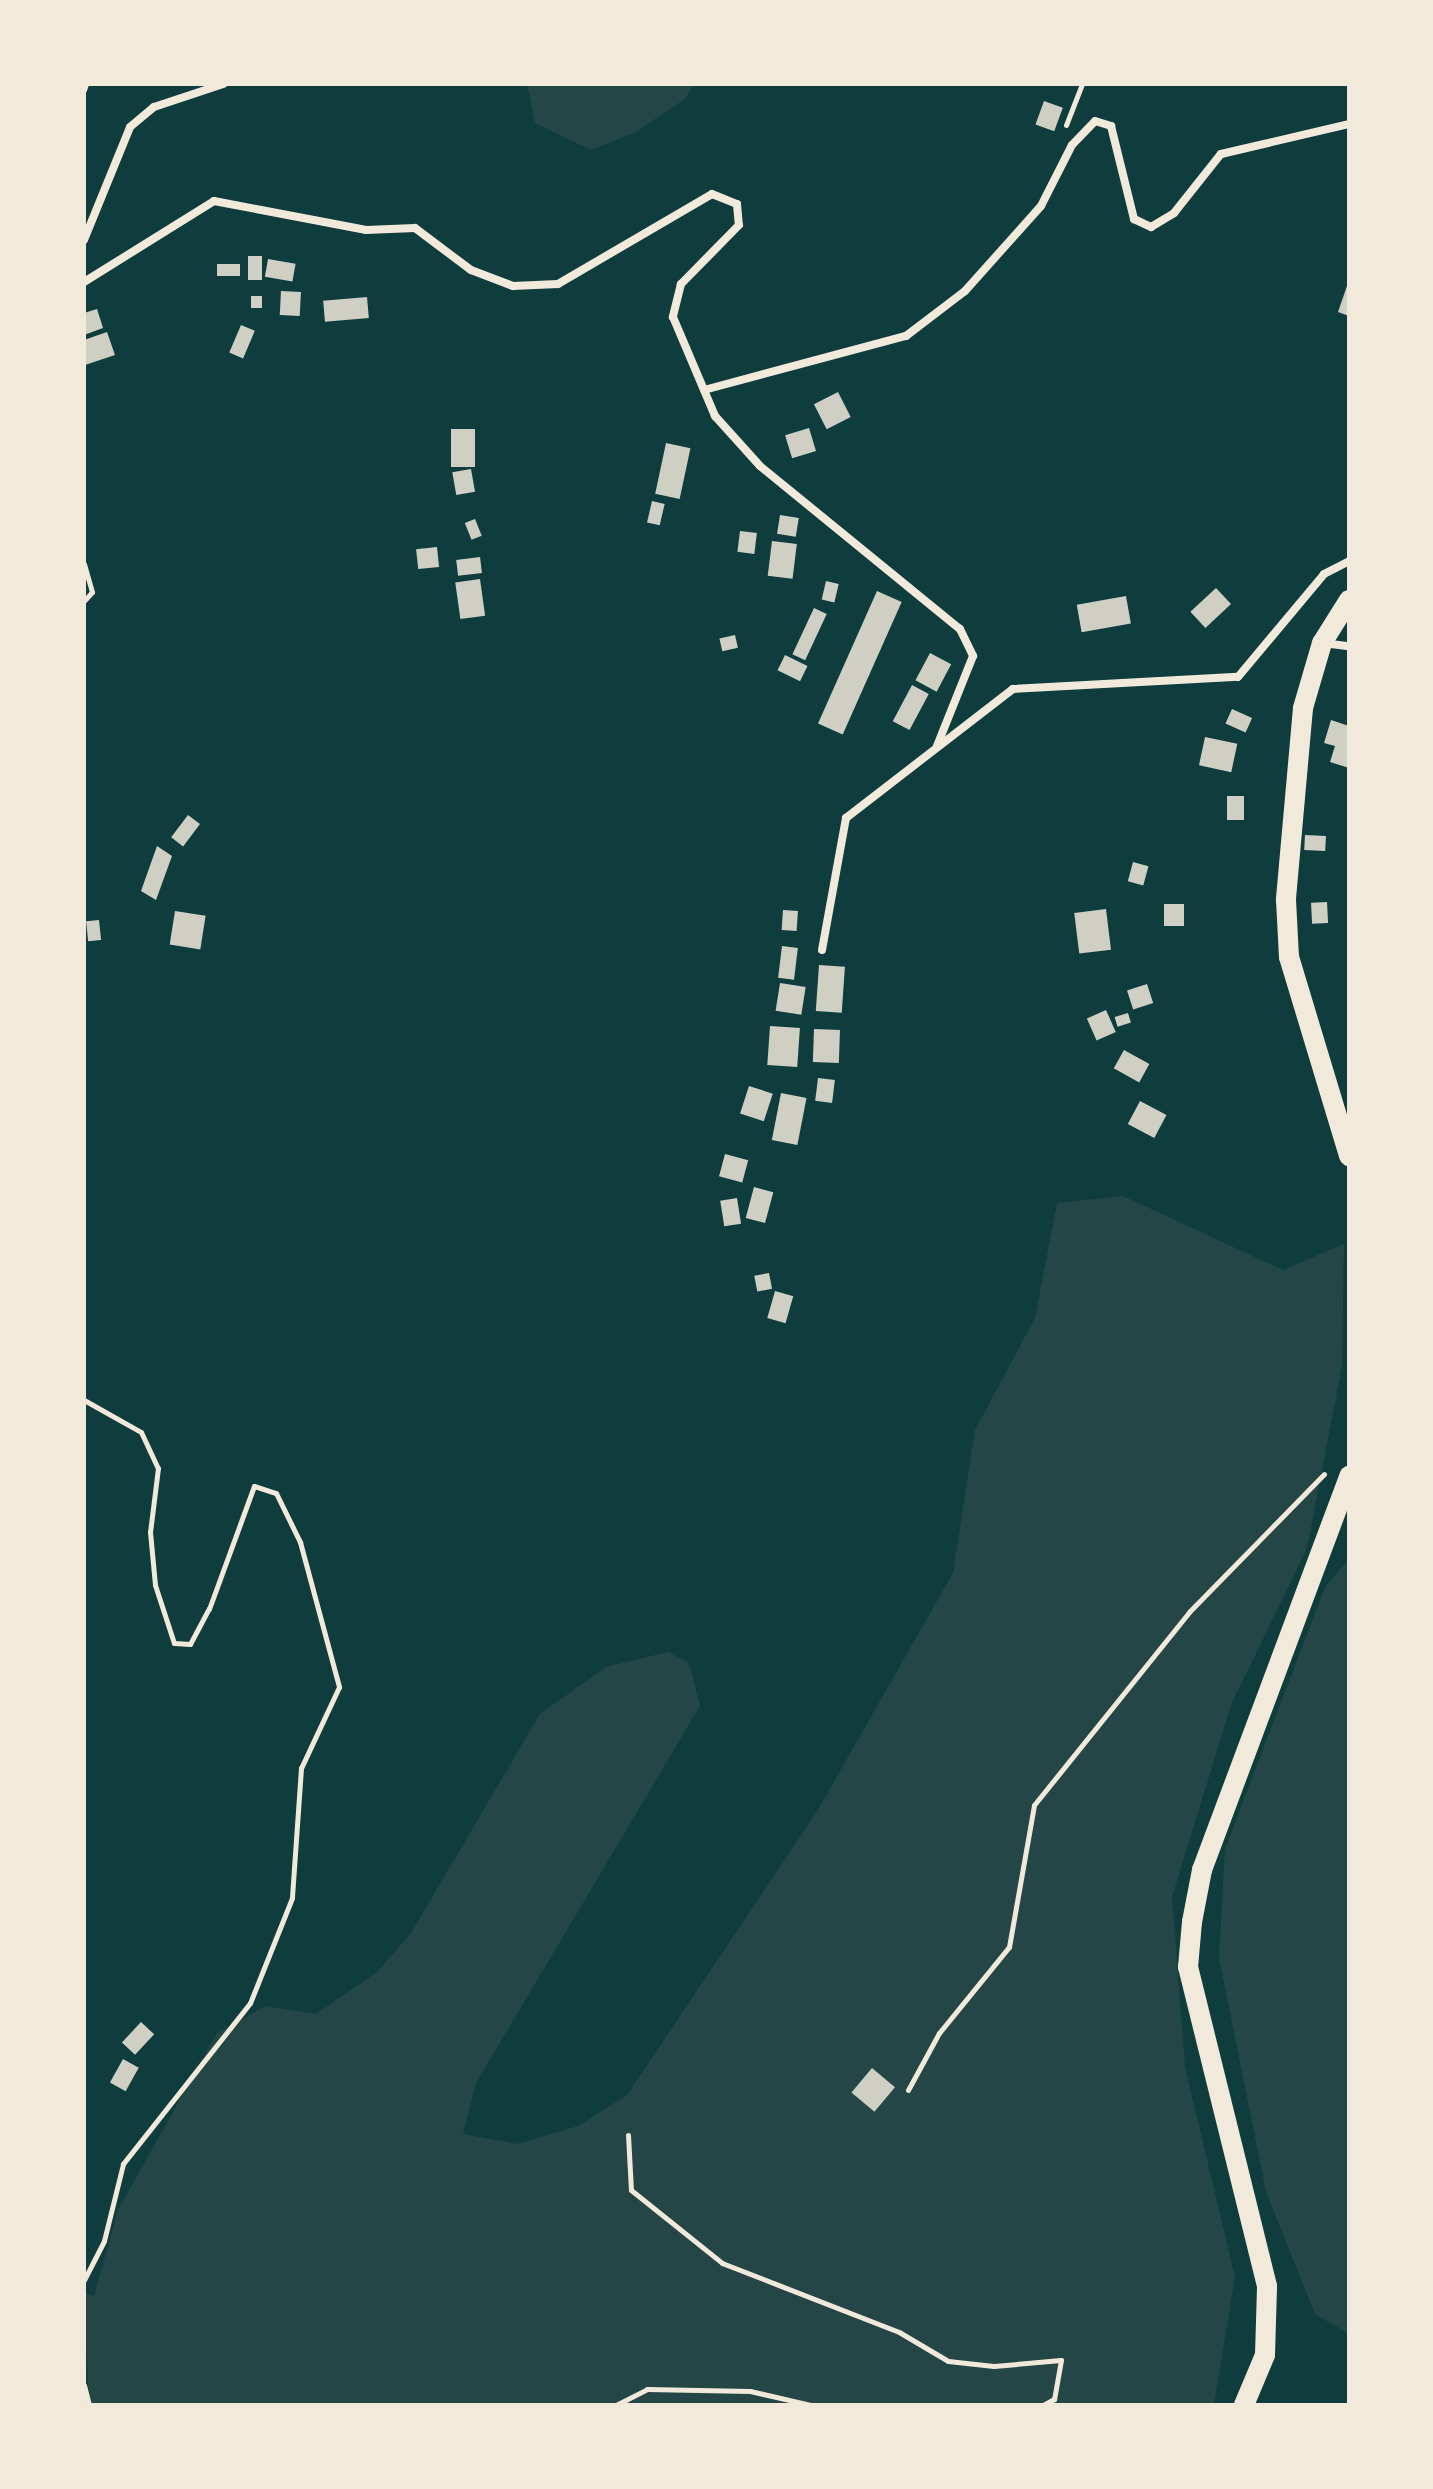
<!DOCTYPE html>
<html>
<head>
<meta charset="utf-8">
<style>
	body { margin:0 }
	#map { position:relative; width:1433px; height:2489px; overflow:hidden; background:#0f3d3e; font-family:Cabin,sans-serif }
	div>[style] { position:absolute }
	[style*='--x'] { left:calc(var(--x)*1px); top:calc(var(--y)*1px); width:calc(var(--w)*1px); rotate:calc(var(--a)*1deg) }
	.green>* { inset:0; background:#244646 }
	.building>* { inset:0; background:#cfcfc3; transform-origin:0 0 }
	.path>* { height:5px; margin:-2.5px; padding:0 2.5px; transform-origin:2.5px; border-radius:2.5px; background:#f1e9da }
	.minor>* { height:8px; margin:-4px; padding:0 4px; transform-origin:4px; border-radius:4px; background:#f1e9da }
	.primary>* { height:20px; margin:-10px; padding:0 10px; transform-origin:10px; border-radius:10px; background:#f1e9da }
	span { translate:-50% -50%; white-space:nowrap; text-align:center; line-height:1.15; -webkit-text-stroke:7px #f1e9da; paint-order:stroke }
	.frame { position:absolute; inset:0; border:86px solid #f1e9da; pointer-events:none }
</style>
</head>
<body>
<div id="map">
	<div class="green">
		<div style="clip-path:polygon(527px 84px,694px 84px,685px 99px,634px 133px,591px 150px,535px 123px)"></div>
		<div style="clip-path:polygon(1123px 1196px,1283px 1270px,1344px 1244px,1342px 1366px,1307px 1548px,1231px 1705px,1172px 1897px,1185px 2067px,1235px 2277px,1214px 2405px,89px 2405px,84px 2294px,94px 2296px,118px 2210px,217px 2033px,265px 2006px,316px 2014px,377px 1972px,411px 1933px,540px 1714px,606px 1667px,668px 1652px,689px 1663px,700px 1706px,476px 2083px,463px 2134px,518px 2144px,578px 2126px,627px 2095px,816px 1813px,953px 1573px,975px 1430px,1035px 1318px,1057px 1203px)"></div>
		<div style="clip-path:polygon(1349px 1559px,1349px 2334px,1315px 2314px,1266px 2192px,1219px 1958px,1225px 1849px,1325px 1587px)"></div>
	</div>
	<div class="building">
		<div style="left:1044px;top:101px;width:20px;height:25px;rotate:20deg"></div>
		<div style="left:248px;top:256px;width:14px;height:24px"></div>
		<div style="left:268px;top:259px;width:28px;height:18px;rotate:10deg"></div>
		<div style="left:217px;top:264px;width:23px;height:12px"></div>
		<div style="clip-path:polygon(1349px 280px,1349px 316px,1338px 312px)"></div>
		<div style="left:281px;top:291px;width:20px;height:24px;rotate:3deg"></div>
		<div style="left:251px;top:296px;width:11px;height:12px"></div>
		<div style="left:367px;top:297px;width:21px;height:44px;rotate:85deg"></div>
		<div style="clip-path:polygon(97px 309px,103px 328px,84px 335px,84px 313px)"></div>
		<div style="left:241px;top:325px;width:15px;height:30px;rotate:23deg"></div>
		<div style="clip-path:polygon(107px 332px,115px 355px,85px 365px,84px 340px)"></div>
		<div style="left:838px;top:392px;width:28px;height:27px;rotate:63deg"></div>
		<div style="left:809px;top:428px;width:24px;height:25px;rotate:73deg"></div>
		<div style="left:451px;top:429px;width:24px;height:38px"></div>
		<div style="left:666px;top:443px;width:25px;height:52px;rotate:12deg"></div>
		<div style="left:471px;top:469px;width:23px;height:19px;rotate:80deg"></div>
		<div style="left:652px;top:501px;width:13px;height:22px;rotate:13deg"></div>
		<div style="left:780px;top:515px;width:19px;height:19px;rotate:9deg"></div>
		<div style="left:475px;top:519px;width:18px;height:11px;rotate:68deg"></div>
		<div style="left:740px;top:531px;width:17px;height:21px;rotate:7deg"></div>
		<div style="left:772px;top:541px;width:25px;height:35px;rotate:7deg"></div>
		<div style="left:437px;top:547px;width:20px;height:21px;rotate:84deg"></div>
		<div style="left:480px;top:557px;width:16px;height:24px;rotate:83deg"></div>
		<div style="left:480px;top:579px;width:37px;height:25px;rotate:82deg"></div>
		<div style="left:826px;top:581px;width:13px;height:19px;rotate:13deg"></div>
		<div style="left:1216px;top:588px;width:22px;height:35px;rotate:47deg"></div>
		<div style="left:877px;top:591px;width:27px;height:145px;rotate:24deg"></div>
		<div style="left:1126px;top:596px;width:28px;height:50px;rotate:80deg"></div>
		<div style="left:814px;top:608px;width:14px;height:51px;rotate:25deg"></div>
		<div style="left:735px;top:635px;width:13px;height:16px;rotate:77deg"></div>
		<div style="left:930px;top:653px;width:24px;height:31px;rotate:28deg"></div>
		<div style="left:785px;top:655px;width:25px;height:17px;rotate:26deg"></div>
		<div style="left:912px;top:685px;width:19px;height:41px;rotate:28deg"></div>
		<div style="left:1232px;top:709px;width:22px;height:16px;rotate:24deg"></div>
		<div style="clip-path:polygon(1331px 720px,1349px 726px,1349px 768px,1330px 762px,1335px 746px,1324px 743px)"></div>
		<div style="left:1205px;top:737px;width:33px;height:29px;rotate:12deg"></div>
		<div style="left:1227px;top:796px;width:17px;height:24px"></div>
		<div style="left:188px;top:815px;width:15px;height:28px;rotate:37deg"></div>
		<div style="left:1305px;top:835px;width:21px;height:15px;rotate:3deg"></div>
		<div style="clip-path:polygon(157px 846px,172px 856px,156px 900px,141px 891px)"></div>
		<div style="left:1133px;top:862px;width:16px;height:20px;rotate:15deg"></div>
		<div style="left:1327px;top:902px;width:21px;height:16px;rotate:87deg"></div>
		<div style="left:1164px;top:904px;width:20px;height:22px"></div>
		<div style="left:1106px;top:909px;width:41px;height:32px;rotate:83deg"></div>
		<div style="left:783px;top:910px;width:15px;height:20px;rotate:4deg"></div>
		<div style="left:175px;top:911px;width:31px;height:34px;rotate:9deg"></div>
		<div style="left:99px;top:920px;width:20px;height:13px;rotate:84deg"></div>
		<div style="left:782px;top:946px;width:16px;height:32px;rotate:7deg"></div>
		<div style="left:819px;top:965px;width:26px;height:46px;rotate:4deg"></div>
		<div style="left:780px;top:983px;width:26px;height:28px;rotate:9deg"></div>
		<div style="left:1147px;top:984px;width:20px;height:21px;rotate:72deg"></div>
		<div style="left:1106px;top:1010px;width:24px;height:21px;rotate:66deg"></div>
		<div style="left:1128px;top:1013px;width:10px;height:14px;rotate:73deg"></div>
		<div style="left:770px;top:1026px;width:30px;height:39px;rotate:4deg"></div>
		<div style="left:814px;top:1029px;width:26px;height:33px;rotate:2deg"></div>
		<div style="left:1124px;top:1050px;width:29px;height:21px;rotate:29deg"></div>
		<div style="left:818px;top:1078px;width:17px;height:23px;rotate:7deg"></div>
		<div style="left:749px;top:1086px;width:25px;height:29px;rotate:18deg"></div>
		<div style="left:781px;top:1093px;width:26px;height:48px;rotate:11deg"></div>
		<div style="left:1140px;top:1101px;width:30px;height:26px;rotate:28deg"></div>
		<div style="left:725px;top:1154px;width:24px;height:23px;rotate:15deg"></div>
		<div style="left:754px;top:1187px;width:20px;height:32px;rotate:15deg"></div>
		<div style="left:737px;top:1198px;width:26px;height:17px;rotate:81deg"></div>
		<div style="left:769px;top:1273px;width:16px;height:15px;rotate:79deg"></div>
		<div style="left:775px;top:1291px;width:19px;height:28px;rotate:16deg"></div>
		<div style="left:141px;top:2022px;width:18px;height:28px;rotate:43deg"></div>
		<div style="left:123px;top:2059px;width:18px;height:27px;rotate:29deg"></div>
		<div style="left:872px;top:2068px;width:30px;height:32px;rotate:40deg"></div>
	</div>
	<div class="path">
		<div style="--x:84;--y:90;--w:6;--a:-72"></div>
		<div style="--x:1066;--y:125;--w:44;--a:-68.7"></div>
		<div style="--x:84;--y:564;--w:29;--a:74"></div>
		<div style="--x:92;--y:592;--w:12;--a:132"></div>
		<div style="--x:84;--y:1400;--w:65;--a:29.3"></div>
		<div style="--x:141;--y:1432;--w:40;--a:65"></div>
		<div style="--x:158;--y:1468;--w:64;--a:97.1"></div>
		<div style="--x:150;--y:1532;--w:53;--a:84.6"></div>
		<div style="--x:155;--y:1585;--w:61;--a:71.9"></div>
		<div style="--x:174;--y:1643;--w:16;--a:4"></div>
		<div style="--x:190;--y:1644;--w:40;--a:-62"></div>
		<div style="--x:209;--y:1609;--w:131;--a:-69.9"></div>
		<div style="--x:254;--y:1486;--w:23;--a:18"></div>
		<div style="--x:276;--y:1493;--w:55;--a:63.9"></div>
		<div style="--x:300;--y:1542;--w:150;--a:74.9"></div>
		<div style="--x:339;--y:1687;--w:89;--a:115.1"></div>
		<div style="--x:301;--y:1768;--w:130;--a:94"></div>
		<div style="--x:292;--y:1898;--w:113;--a:111.8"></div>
		<div style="--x:250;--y:2003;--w:205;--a:128.3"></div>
		<div style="--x:123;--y:2164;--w:79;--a:103.9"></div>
		<div style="--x:104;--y:2241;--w:44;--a:117.1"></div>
		<div style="--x:908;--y:2090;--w:65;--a:-61.5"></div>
		<div style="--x:939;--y:2033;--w:111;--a:-50.9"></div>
		<div style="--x:1009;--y:1947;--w:144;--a:-80"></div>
		<div style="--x:1034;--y:1805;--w:248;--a:-51.2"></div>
		<div style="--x:1189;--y:1612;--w:193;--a:-45.6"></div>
		<div style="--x:628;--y:2135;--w:55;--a:86.9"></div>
		<div style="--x:631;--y:2190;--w:117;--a:38.7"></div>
		<div style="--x:722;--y:2263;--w:190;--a:21.3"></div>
		<div style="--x:899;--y:2332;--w:57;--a:30.6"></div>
		<div style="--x:948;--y:2361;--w:46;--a:6.2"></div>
		<div style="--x:994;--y:2366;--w:67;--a:-5.1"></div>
		<div style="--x:1061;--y:2360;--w:40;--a:100"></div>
		<div style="--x:1054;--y:2399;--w:13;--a:151"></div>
		<div style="--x:84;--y:2385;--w:21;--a:76"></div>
		<div style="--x:616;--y:2405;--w:35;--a:-27"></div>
		<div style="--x:647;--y:2389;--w:103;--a:1.1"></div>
		<div style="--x:750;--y:2391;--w:63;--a:12.9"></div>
	</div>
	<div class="minor">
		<div style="--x:84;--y:240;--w:122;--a:-67.8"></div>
		<div style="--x:130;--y:127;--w:31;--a:-40"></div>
		<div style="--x:154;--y:107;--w:73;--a:-18.4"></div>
		<div style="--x:84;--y:282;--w:153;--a:-31.9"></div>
		<div style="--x:214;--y:201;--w:155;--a:10.8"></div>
		<div style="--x:366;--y:230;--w:49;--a:-2.3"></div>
		<div style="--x:415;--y:228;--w:70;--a:36.9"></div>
		<div style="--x:471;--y:270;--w:45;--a:20.9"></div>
		<div style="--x:513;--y:286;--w:45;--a:-2.5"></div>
		<div style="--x:558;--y:284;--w:178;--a:-30.3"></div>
		<div style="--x:712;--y:194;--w:27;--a:22"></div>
		<div style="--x:737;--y:204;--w:21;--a:85"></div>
		<div style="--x:739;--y:225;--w:83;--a:134.5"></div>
		<div style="--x:681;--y:284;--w:34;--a:104"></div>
		<div style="--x:673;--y:317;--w:108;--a:67"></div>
		<div style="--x:715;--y:416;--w:67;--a:48"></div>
		<div style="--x:760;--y:466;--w:258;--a:39.2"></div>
		<div style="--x:960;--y:629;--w:30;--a:64"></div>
		<div style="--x:973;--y:656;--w:97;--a:111.8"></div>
		<div style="--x:704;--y:390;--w:209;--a:-15"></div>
		<div style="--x:906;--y:336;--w:74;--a:-37.3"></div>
		<div style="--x:965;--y:291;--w:114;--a:-48.2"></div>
		<div style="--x:1041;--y:206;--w:68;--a:-63.1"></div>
		<div style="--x:1072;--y:145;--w:33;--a:-46"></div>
		<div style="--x:1095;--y:121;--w:17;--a:17"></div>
		<div style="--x:1111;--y:126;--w:96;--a:76.1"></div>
		<div style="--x:1134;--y:219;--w:19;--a:25"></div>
		<div style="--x:1151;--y:227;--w:27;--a:-31"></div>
		<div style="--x:1174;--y:213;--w:75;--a:-51.5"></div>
		<div style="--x:1221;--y:154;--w:131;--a:-13.2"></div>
		<div style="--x:1323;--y:643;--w:26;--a:7"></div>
		<div style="--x:822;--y:950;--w:134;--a:-79.7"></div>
		<div style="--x:846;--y:818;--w:211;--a:-37.7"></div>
		<div style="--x:1013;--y:689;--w:225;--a:-3.1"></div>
		<div style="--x:1238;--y:677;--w:134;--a:-50.1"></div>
		<div style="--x:1324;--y:574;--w:28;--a:-27"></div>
	</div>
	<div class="primary">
		<div style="--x:1349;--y:600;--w:51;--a:122.1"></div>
		<div style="--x:1322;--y:643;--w:68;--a:106.3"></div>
		<div style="--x:1303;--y:708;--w:193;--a:95.1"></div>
		<div style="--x:1286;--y:900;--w:57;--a:87"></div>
		<div style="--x:1289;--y:957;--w:208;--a:73.2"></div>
		<div style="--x:1244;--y:2405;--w:54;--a:-67.2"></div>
		<div style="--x:1265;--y:2355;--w:69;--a:-88.3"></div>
		<div style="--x:1267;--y:2286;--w:329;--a:-103.9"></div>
		<div style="--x:1188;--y:1967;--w:45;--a:-84.9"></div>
		<div style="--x:1192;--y:1922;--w:53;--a:-79.1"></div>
		<div style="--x:1202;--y:1870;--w:421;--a:-69.5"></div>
	</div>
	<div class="frame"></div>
</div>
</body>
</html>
